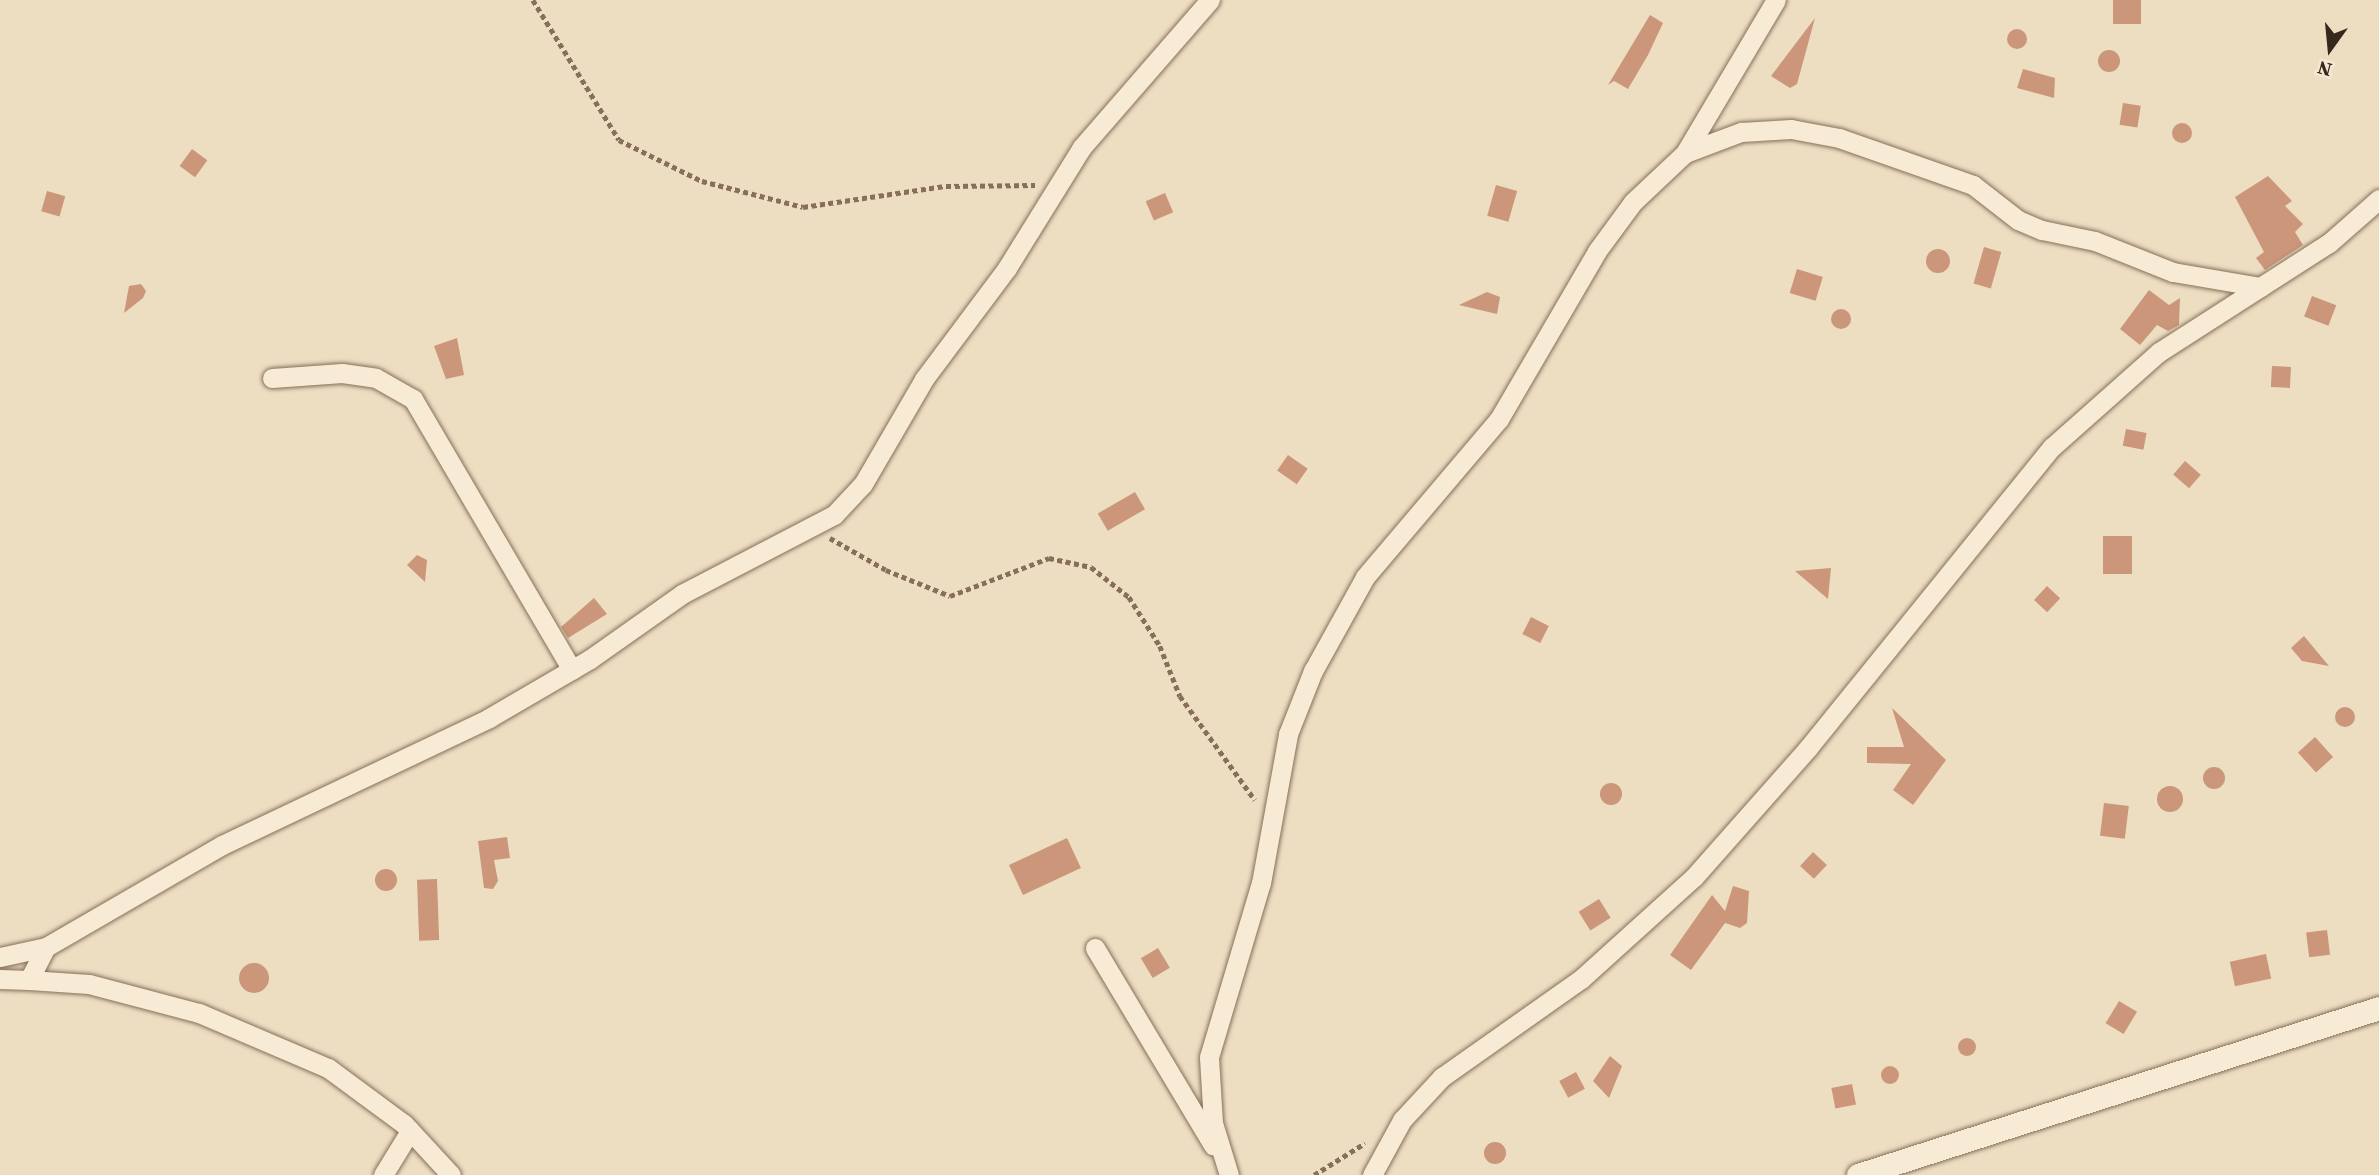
<!DOCTYPE html>
<html>
<head>
<meta charset="utf-8">
<style>
	body { margin:0 }
	#map { position:relative; width:2379px; height:1175px; overflow:hidden; background:#eddec2; font-family:"Source Serif 4",serif }
	div>[style] { position:absolute }
	[style*='--x'] { left:calc(var(--x)*1px); top:calc(var(--y)*1px); width:calc(var(--w)*1px); rotate:calc(var(--a)*1deg) }
	.building>* { inset:0; background:#cb9679; transform-origin:0 0 }
	.round { border-radius:50% }
	.path>* { height:4.5px; margin-top:-2.25px; transform-origin:0; background:repeating-linear-gradient(90deg,#876f5a 0 5px,transparent 0 8.5px) }
	.roads { filter:drop-shadow(0 0 2px #876f5a) drop-shadow(0 0 2px #876f5a) }
	.minor>* { height:19px; margin:-9.5px; padding:0 9.5px; transform-origin:9.5px; border-radius:9.5px; background:#f8ebd5 }
	.tertiary>* { height:23px; margin:-11.5px; padding:0 11.5px; transform-origin:11.5px; border-radius:11.5px; background:#f8ebd5 }
	span { translate:-50% -50%; white-space:nowrap; text-align:center; line-height:1.15; -webkit-text-stroke:7px #f5e8d2; paint-order:stroke }
	.north { position:absolute; left:2295px; top:14px; width:70px; height:70px; -webkit-text-stroke:5px #f5e8d2; paint-order:stroke; rotate:195deg; font-size:19px; font-weight:700; line-height:28px; text-align:center; color:#37281e }
	.north::after { content:''; display:block; margin:auto; width:24px; height:32px; background:#37281e; clip-path:polygon(50% 0,100% 100%,50% 72%,0 100%) }
</style>
</head>
<body>
<div id="map">
	<div class="building">
		<div style="left:2113px;top:0;width:28px;height:24px"></div>
		<div style="clip-path:polygon(1650px 15px,1663px 23px,1648px 55px,1628px 89px,1614px 81px,1608px 85px)"></div>
		<div style="clip-path:polygon(1815px 18px,1797px 84px,1790px 88px,1771px 76px)"></div>
		<div class="round" style="left:2007px;top:29px;width:20px;height:20px"></div>
		<div class="round" style="left:2098px;top:50px;width:22px;height:22px"></div>
		<div style="clip-path:polygon(2023px 69px,2055px 78px,2054px 98px,2017px 88px)"></div>
		<div style="left:2123px;top:103px;width:18px;height:22px;rotate:9deg"></div>
		<div class="round" style="left:2172px;top:123px;width:20px;height:20px"></div>
		<div style="left:192px;top:149px;width:19px;height:21px;rotate:36deg"></div>
		<div style="clip-path:polygon(2268px 176px,2292px 201px,2285px 206px,2303px 224px,2295px 232px,2303px 245px,2265px 270px,2256px 258px,2264px 252px,2235px 197px)"></div>
		<div style="left:1496px;top:185px;width:22px;height:32px;rotate:16deg"></div>
		<div style="left:47px;top:191px;width:19px;height:21px;rotate:16deg"></div>
		<div style="left:1165px;top:193px;width:21px;height:21px;rotate:67deg"></div>
		<div style="left:1984px;top:247px;width:18px;height:38px;rotate:16deg"></div>
		<div class="round" style="left:1926px;top:249px;width:24px;height:24px"></div>
		<div style="left:1797px;top:269px;width:27px;height:25px;rotate:17deg"></div>
		<div style="clip-path:polygon(141px 284px,146px 291px,143px 298px,124px 313px,129px 286px)"></div>
		<div style="clip-path:polygon(2149px 290px,2169px 305px,2180px 298px,2179px 325px,2168px 331px,2157px 325px,2140px 345px,2120px 329px)"></div>
		<div style="clip-path:polygon(1487px 292px,1500px 297px,1497px 314px,1459px 305px)"></div>
		<div style="left:2312px;top:296px;width:26px;height:22px;rotate:21deg"></div>
		<div class="round" style="left:1831px;top:309px;width:20px;height:20px"></div>
		<div style="clip-path:polygon(457px 338px,464px 375px,446px 379px,434px 346px)"></div>
		<div style="left:2272px;top:366px;width:19px;height:21px;rotate:3deg"></div>
		<div style="left:2126px;top:429px;width:21px;height:17px;rotate:11deg"></div>
		<div style="left:1288px;top:455px;width:24px;height:19px;rotate:35deg"></div>
		<div style="left:2185px;top:461px;width:21px;height:18px;rotate:41deg"></div>
		<div style="left:1135px;top:492px;width:20px;height:43px;rotate:60deg"></div>
		<div style="left:2103px;top:536px;width:29px;height:38px"></div>
		<div style="clip-path:polygon(417px 555px,427px 560px,425px 582px,407px 565px)"></div>
		<div style="clip-path:polygon(1831px 568px,1828px 599px,1795px 571px)"></div>
		<div style="left:2047px;top:586px;width:18px;height:19px;rotate:43deg"></div>
		<div style="clip-path:polygon(594px 598px,607px 614px,568px 638px,561px 627px)"></div>
		<div style="left:1531px;top:617px;width:20px;height:19px;rotate:27deg"></div>
		<div style="clip-path:polygon(2304px 636px,2329px 666px,2302px 661px,2291px 648px)"></div>
		<div class="round" style="left:2335px;top:707px;width:20px;height:20px"></div>
		<div style="clip-path:polygon(1892px 708px,1946px 760px,1913px 805px,1893px 790px,1911px 764px,1867px 763px,1867px 747px,1904px 747px)"></div>
		<div style="left:2315px;top:737px;width:27px;height:23px;rotate:48deg"></div>
		<div class="round" style="left:2203px;top:767px;width:22px;height:22px"></div>
		<div class="round" style="left:1600px;top:783px;width:22px;height:22px"></div>
		<div class="round" style="left:2157px;top:786px;width:26px;height:26px"></div>
		<div style="left:2104px;top:803px;width:25px;height:33px;rotate:7deg"></div>
		<div style="clip-path:polygon(507px 837px,510px 858px,494px 860px,498px 881px,493px 889px,484px 888px,478px 841px)"></div>
		<div style="left:1067px;top:838px;width:33px;height:64px;rotate:65deg"></div>
		<div style="left:1813px;top:852px;width:19px;height:19px;rotate:43deg"></div>
		<div class="round" style="left:375px;top:869px;width:22px;height:22px"></div>
		<div style="left:437px;top:879px;width:61px;height:20px;rotate:88deg"></div>
		<div style="clip-path:polygon(1733px 886px,1749px 891px,1747px 923px,1740px 928px,1725px 923px,1691px 970px,1670px 955px,1712px 895px,1725px 911px)"></div>
		<div style="left:1599px;top:899px;width:22px;height:24px;rotate:58deg"></div>
		<div style="left:2327px;top:930px;width:25px;height:21px;rotate:83deg"></div>
		<div style="left:1158px;top:948px;width:23px;height:20px;rotate:59deg"></div>
		<div style="left:2266px;top:954px;width:25px;height:37px;rotate:78deg"></div>
		<div class="round" style="left:239px;top:963px;width:30px;height:30px"></div>
		<div style="left:2119px;top:1001px;width:21px;height:26px;rotate:31deg"></div>
		<div class="round" style="left:1958px;top:1038px;width:18px;height:18px"></div>
		<div style="clip-path:polygon(1610px 1056px,1622px 1066px,1609px 1098px,1593px 1081px)"></div>
		<div class="round" style="left:1881px;top:1066px;width:18px;height:18px"></div>
		<div style="left:1576px;top:1072px;width:19px;height:19px;rotate:62deg"></div>
		<div style="left:1852px;top:1084px;width:21px;height:21px;rotate:79deg"></div>
		<div class="round" style="left:1484px;top:1142px;width:22px;height:22px"></div>
	</div>
	<div class="path">
		<div style="--x:533;--y:0;--w:164;--a:58.4"></div>
		<div style="--x:619;--y:140;--w:93;--a:26.3"></div>
		<div style="--x:702;--y:181;--w:104;--a:14.4"></div>
		<div style="--x:803;--y:207;--w:145;--a:-8.4"></div>
		<div style="--x:946;--y:186;--w:89;--a:-0.6"></div>
		<div style="--x:830;--y:538;--w:64;--a:29.7"></div>
		<div style="--x:886;--y:570;--w:69;--a:22.1"></div>
		<div style="--x:950;--y:596;--w:106;--a:-21"></div>
		<div style="--x:1049;--y:558;--w:43;--a:12.1"></div>
		<div style="--x:1091;--y:567;--w:48;--a:38.3"></div>
		<div style="--x:1129;--y:597;--w:58;--a:57.7"></div>
		<div style="--x:1160;--y:646;--w:54;--a:68.2"></div>
		<div style="--x:1180;--y:696;--w:128;--a:54.2"></div>
		<div style="--x:1314;--y:1175;--w:60;--a:-32.1"></div>
	</div>
	<div class="roads">
		<div class="minor">
			<div style="--x:1685;--y:153;--w:60;--a:-20.6"></div>
			<div style="--x:1741;--y:132;--w:50;--a:-3.4"></div>
			<div style="--x:1791;--y:129;--w:49;--a:10.6"></div>
			<div style="--x:1839;--y:138;--w:142;--a:19.3"></div>
			<div style="--x:1973;--y:185;--w:57;--a:37.9"></div>
			<div style="--x:2018;--y:220;--w:26;--a:23"></div>
			<div style="--x:2042;--y:230;--w:54;--a:11.7"></div>
			<div style="--x:2095;--y:241;--w:84;--a:21.7"></div>
			<div style="--x:2173;--y:272;--w:89;--a:9.7"></div>
			<div style="--x:272;--y:378;--w:70;--a:-4.1"></div>
			<div style="--x:342;--y:373;--w:34;--a:8"></div>
			<div style="--x:376;--y:378;--w:43;--a:29.6"></div>
			<div style="--x:413;--y:399;--w:314;--a:59.6"></div>
			<div style="--x:1095;--y:948;--w:230;--a:59.1"></div>
			<div style="--x:0;--y:957;--w:47;--a:-12.3"></div>
			<div style="--x:46;--y:947;--w:203;--a:-30.1"></div>
			<div style="--x:222;--y:845;--w:296;--a:-25.4"></div>
			<div style="--x:489;--y:718;--w:117;--a:-30.3"></div>
			<div style="--x:590;--y:659;--w:113;--a:-35.2"></div>
			<div style="--x:682;--y:594;--w:171;--a:-27.5"></div>
			<div style="--x:834;--y:515;--w:42;--a:-46.9"></div>
			<div style="--x:863;--y:484;--w:121;--a:-59.8"></div>
			<div style="--x:924;--y:379;--w:139;--a:-53.2"></div>
			<div style="--x:1007;--y:268;--w:142;--a:-58.2"></div>
			<div style="--x:1082;--y:147;--w:195;--a:-49"></div>
			<div style="--x:0;--y:979;--w:29;--a:2"></div>
			<div style="--x:29;--y:980;--w:37;--a:-63"></div>
			<div style="--x:29;--y:980;--w:60;--a:3.8"></div>
			<div style="--x:89;--y:984;--w:114;--a:14.8"></div>
			<div style="--x:199;--y:1013;--w:140;--a:23.1"></div>
			<div style="--x:328;--y:1068;--w:94;--a:36.4"></div>
			<div style="--x:404;--y:1124;--w:69;--a:47.3"></div>
			<div style="--x:383;--y:1175;--w:52;--a:-58.5"></div>
			<div style="--x:1229;--y:1175;--w:54;--a:-107.1"></div>
			<div style="--x:1213;--y:1123;--w:66;--a:-93.5"></div>
			<div style="--x:1209;--y:1057;--w:182;--a:-73.4"></div>
			<div style="--x:1261;--y:883;--w:151;--a:-79.7"></div>
			<div style="--x:1288;--y:734;--w:68;--a:-68.4"></div>
			<div style="--x:1313;--y:671;--w:107;--a:-61"></div>
			<div style="--x:1365;--y:577;--w:207;--a:-49.7"></div>
			<div style="--x:1499;--y:419;--w:194;--a:-59.7"></div>
			<div style="--x:1597;--y:251;--w:61;--a:-53.7"></div>
			<div style="--x:1633;--y:202;--w:71;--a:-43.3"></div>
			<div style="--x:1685;--y:153;--w:178;--a:-59.3"></div>
			<div style="--x:1372;--y:1175;--w:63;--a:-61.4"></div>
			<div style="--x:1402;--y:1120;--w:59;--a:-47.1"></div>
			<div style="--x:1442;--y:1077;--w:170;--a:-35.2"></div>
			<div style="--x:1581;--y:979;--w:152;--a:-42.1"></div>
			<div style="--x:1694;--y:877;--w:172;--a:-48.5"></div>
			<div style="--x:1808;--y:748;--w:387;--a:-51"></div>
			<div style="--x:2052;--y:447;--w:143;--a:-41.6"></div>
			<div style="--x:2159;--y:352;--w:202;--a:-32.7"></div>
			<div style="--x:2329;--y:243;--w:67;--a:-41.3"></div>
		</div>
		<div class="tertiary">
			<div style="--x:1858;--y:1175;--w:547;--a:-17.77"></div>
		</div>
	</div>
	<div class="north">N</div>
</div>
</body>
</html>
